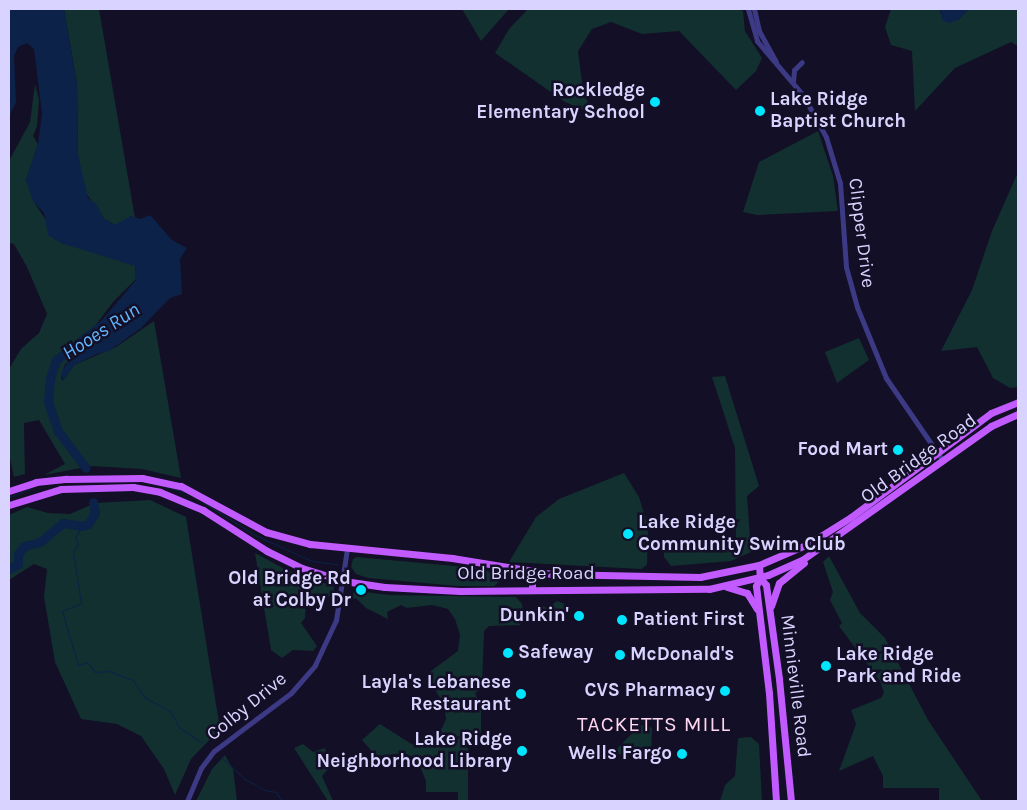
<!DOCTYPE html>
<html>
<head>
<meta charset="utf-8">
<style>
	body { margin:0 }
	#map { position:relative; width:1027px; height:810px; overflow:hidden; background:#130f26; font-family:Karla,sans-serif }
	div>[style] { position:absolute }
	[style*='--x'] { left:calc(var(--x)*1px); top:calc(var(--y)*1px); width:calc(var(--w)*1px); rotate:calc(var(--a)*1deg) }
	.green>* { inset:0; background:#12302f }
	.water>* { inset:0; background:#0c2248 }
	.stream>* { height:1px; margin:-0.5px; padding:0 0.5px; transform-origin:0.5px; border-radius:0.5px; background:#0c2248 }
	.river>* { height:9px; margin:-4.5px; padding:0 4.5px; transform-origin:4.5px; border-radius:4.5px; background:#0c2248 }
	.tertiary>* { height:5px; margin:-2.5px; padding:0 2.5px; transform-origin:2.5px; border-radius:2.5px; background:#3d3a85 }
	.primary>* { height:7px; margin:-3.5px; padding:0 3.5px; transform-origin:3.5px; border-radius:3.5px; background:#c25bff }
	.dots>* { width:14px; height:14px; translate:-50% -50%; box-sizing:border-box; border:2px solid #130f26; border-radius:50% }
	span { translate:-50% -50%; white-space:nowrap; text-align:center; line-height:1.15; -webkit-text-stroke:5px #130f26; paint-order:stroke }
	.poi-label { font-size:19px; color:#d9d4ff; font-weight:700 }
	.right { translate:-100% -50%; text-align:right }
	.left { translate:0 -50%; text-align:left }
	.street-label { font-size:19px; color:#d9d4ff }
	.water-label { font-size:20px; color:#62b6ff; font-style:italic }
	.quarter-label { font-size:21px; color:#ffd6f0; letter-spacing:1px }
	.frame { position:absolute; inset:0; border:10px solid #d9d4ff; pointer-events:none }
</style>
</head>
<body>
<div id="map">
	<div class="green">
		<div style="clip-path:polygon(64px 9px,99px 9px,135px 218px,131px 216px,121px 224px,115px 225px,104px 219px,84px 190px,78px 155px,77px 84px)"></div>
		<div style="clip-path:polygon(462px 9px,509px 9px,481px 41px)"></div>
		<div style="clip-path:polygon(528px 9px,738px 9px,743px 11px,745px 31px,762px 58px,756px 71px,736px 90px,679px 31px,642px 34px,611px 22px,592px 29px,578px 51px,583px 90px,592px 113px,565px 102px,495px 53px,509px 29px)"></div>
		<div style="clip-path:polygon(891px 9px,940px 9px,940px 13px,958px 20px,969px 9px,1018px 9px,1018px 46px,1011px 42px,955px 68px,915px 111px,912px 51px,891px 45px,885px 27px)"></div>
		<div style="clip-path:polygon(35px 84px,39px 100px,37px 126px,33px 136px,38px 144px,26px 180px,36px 205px,61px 243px,130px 262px,135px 266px,136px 279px,113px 302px,92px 330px,66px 349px,64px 354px,80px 350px,111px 335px,65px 364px,61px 378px,63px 381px,74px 365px,116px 347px,154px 321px,181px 478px,142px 469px,91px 466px,44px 475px,65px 464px,39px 420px,24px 423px,25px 474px,14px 477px,9px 454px,9px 369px,21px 349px,39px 333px,47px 314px,27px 267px,14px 244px,9px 243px,9px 161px,30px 122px)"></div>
		<div style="clip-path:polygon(818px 131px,833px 176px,838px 211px,757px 215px,743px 212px,759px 162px)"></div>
		<div style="clip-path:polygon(1018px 172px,1018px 387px,1010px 388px,993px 378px,977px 347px,941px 351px,972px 290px,992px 231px)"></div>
		<div style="clip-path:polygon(859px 338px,869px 360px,837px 383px,825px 352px)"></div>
		<div style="clip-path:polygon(725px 376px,759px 486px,747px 496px,751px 552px,731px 561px,671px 566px,664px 557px,664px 547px,736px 546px,735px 448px,712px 377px)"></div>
		<div style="clip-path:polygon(624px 473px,639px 497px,648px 527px,647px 565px,641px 569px,509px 562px,536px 517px,559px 499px)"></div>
		<div style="clip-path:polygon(150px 500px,186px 517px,220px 729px,191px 759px,175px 795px,164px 769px,141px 736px,117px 724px,81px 719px,55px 662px,44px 597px,47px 569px,34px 564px,9px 580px,9px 515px,27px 507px,48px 513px,70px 514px,95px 503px)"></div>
		<div style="clip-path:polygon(255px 553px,294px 574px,334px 586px,333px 597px,317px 594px,306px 598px,305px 618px,301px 623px,317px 646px,313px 651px,293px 650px,282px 658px,271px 650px)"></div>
		<div style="clip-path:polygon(829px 556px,860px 613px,885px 638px,928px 720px,982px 801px,939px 801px,939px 788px,883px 788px,883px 776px,873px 756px,839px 771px,856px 724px,851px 710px,881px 698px,884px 693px,880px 681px,839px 626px,842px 623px,830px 600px,833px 592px,823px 562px)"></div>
		<div style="clip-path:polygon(357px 557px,476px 568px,488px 571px,499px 582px,494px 586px,458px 586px,368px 578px,356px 574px,351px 567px,353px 559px)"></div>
		<div style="clip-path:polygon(357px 591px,389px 595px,516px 597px,522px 604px,524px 619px,520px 625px,489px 626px,484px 631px,482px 689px,475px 693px,481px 705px,481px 732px,467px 747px,473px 760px,468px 768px,468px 801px,458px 801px,458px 792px,426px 792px,426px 781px,417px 759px,404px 753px,376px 756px,362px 740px,380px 724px,413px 745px,442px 728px,446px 719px,444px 705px,428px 677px,431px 671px,458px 651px,460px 635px,455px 619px,448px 609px,432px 605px,407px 608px,401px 605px,387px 612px,388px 619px,366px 608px,356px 598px,348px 601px,350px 595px)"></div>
		<div style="clip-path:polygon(557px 601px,565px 604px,566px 622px,558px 623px,555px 619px,548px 623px,541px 618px,540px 605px,547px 608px)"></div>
		<div style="clip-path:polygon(646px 724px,652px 728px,651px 755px,612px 754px,639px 726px)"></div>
		<div style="clip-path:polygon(751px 737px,759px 744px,762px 801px,720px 801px,725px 785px,735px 776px,738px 738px)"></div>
		<div style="clip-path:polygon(303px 744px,313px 752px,325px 748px,327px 755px,332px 756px,331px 766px,322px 776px,333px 801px,328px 801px,294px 748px)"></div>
		<div style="clip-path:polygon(225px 755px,233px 769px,237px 801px,196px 801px,212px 769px)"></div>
	</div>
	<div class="water">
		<div style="clip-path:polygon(9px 9px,64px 9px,77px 84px,78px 155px,88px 198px,97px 205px,104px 219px,115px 225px,131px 216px,140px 219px,150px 215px,172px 240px,187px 248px,180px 259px,182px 294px,170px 298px,141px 328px,109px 351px,97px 354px,74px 365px,63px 381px,61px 373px,68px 361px,110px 336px,63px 354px,68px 346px,102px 320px,136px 280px,135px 266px,61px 243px,48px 235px,44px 213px,33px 201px,26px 180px,38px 144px,42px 114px,34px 49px,27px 43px,18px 47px,14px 56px,16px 102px,9px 117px)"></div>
		<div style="clip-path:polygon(940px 9px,969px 9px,958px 20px,949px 23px,942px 20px)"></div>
	</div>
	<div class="stream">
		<div style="--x:165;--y:486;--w:24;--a:17"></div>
		<div style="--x:9;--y:497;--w:23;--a:-20"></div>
		<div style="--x:204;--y:503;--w:60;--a:32.1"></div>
		<div style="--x:255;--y:535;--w:63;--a:24.5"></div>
		<div style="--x:312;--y:561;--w:26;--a:7"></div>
		<div style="--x:82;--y:526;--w:14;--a:120"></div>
		<div style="--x:75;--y:538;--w:7;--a:63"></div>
		<div style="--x:78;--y:544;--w:9;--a:122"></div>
		<div style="--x:73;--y:552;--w:52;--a:81.1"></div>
		<div style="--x:81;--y:603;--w:21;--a:157"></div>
		<div style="--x:62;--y:611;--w:56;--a:73.5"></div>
		<div style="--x:78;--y:665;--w:9;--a:-18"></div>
		<div style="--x:87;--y:662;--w:13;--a:51"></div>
		<div style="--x:95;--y:672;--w:14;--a:-4"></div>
		<div style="--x:109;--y:671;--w:26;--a:21"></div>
		<div style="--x:133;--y:680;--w:20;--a:57"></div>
		<div style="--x:144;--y:697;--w:30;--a:28"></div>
		<div style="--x:170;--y:711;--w:20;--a:60"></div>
		<div style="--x:180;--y:728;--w:27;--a:34"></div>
		<div style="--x:221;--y:757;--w:33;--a:43"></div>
		<div style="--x:245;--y:779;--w:23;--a:29"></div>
		<div style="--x:265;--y:790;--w:11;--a:10"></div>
		<div style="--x:276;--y:792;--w:11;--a:56"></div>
		<div style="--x:301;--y:801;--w:3;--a:0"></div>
	</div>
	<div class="river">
		<div style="--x:73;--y:348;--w:21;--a:145"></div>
		<div style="--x:56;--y:360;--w:20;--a:108"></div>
		<div style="--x:50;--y:379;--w:23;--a:95"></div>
		<div style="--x:48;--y:402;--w:31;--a:71"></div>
		<div style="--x:58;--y:431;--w:46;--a:52.9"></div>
		<div style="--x:9;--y:569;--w:10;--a:-29"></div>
		<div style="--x:18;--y:564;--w:10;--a:-90"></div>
		<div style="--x:18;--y:554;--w:10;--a:-53"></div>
		<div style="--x:24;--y:546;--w:16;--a:-14"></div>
		<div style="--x:40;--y:542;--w:30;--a:-40"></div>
		<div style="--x:63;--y:523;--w:19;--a:9"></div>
		<div style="--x:82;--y:526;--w:6;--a:-18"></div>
		<div style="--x:88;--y:524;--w:13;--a:-58"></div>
		<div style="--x:95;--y:513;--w:11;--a:-100"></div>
	</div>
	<div class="tertiary">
		<div style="--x:748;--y:9;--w:33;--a:74"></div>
		<div style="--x:757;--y:41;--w:71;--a:49.6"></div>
		<div style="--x:803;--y:95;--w:48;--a:61.3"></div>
		<div style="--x:826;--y:137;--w:48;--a:73.1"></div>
		<div style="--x:840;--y:183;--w:84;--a:85.9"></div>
		<div style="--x:846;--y:267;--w:41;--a:74.6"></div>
		<div style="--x:857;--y:307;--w:77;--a:67.8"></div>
		<div style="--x:886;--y:378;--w:101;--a:55.5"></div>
		<div style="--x:754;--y:9;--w:23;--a:77"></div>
		<div style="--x:759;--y:31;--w:35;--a:61"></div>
		<div style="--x:793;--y:82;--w:12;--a:-85"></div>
		<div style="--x:794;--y:70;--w:11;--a:-45"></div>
		<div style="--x:187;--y:801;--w:36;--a:-67"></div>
		<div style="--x:201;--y:768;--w:21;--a:-53"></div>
		<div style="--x:214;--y:751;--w:96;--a:-37"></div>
		<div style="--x:291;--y:693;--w:37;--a:-49"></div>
		<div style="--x:315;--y:665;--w:50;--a:-65"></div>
		<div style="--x:336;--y:620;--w:72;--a:-81.2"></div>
	</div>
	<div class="primary">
		<div style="--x:9;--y:491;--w:28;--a:-18"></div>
		<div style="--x:36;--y:482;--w:31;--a:-6"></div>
		<div style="--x:67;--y:479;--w:75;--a:-0.8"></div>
		<div style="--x:142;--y:478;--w:40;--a:12"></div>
		<div style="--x:181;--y:486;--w:97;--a:28.4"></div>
		<div style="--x:266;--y:532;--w:46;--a:15.3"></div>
		<div style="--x:310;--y:544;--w:143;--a:5.6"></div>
		<div style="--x:452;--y:558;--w:101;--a:9.1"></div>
		<div style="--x:552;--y:574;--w:148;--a:1.2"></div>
		<div style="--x:700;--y:577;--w:60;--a:-11.5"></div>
		<div style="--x:759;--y:565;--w:53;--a:-23.2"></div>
		<div style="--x:808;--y:544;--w:51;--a:-32.1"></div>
		<div style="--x:851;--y:517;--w:174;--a:-36.6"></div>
		<div style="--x:991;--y:413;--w:29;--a:-22"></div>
		<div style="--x:9;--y:505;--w:54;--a:-17.1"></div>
		<div style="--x:61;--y:489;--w:72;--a:-1.6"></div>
		<div style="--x:133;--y:487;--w:27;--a:10"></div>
		<div style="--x:160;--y:492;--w:47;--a:22.7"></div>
		<div style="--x:203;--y:510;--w:76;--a:32.6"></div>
		<div style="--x:267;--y:551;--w:39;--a:26"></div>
		<div style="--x:302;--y:568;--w:44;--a:17.2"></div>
		<div style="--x:344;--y:581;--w:41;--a:8.3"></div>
		<div style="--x:385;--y:587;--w:75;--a:3.1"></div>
		<div style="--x:460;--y:591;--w:249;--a:-0.5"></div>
		<div style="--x:709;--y:589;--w:61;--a:-13.3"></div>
		<div style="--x:768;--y:575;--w:37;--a:-24"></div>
		<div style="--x:802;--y:560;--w:232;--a:-35.3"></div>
		<div style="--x:991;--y:426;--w:30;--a:-24"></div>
		<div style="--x:759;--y:565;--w:13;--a:86"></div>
		<div style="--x:760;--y:578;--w:9;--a:117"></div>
		<div style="--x:756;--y:586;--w:108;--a:83.1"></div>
		<div style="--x:769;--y:693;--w:108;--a:86.3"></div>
		<div style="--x:532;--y:572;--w:18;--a:90"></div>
		<div style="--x:760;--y:578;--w:9;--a:49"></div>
		<div style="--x:766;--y:585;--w:95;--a:82.1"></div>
		<div style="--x:779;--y:679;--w:123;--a:84.4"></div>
		<div style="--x:727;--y:587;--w:21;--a:17"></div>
		<div style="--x:747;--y:593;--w:19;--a:58"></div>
		<div style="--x:771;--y:606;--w:24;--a:-71"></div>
		<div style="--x:779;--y:583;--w:32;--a:-39"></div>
	</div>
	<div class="dots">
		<div style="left:655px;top:102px;background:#00e5ff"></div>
		<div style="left:760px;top:111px;background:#00e5ff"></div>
		<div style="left:898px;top:450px;background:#00e5ff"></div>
		<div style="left:628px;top:534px;background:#00e5ff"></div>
		<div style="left:361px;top:590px;background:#00e5ff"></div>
		<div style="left:579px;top:616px;background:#00e5ff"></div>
		<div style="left:622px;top:620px;background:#00e5ff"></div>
		<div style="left:508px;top:653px;background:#00e5ff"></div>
		<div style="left:620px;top:655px;background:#00e5ff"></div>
		<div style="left:826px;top:666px;background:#00e5ff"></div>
		<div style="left:725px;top:691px;background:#00e5ff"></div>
		<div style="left:521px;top:694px;background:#00e5ff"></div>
		<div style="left:522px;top:751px;background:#00e5ff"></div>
		<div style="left:682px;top:754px;background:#00e5ff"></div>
	</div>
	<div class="poi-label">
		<span class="right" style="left:645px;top:102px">Rockledge<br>Elementary School</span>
		<span class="left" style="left:770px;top:111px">Lake Ridge<br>Baptist Church</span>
		<span class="right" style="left:888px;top:450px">Food Mart</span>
		<span class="left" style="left:638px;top:534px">Lake Ridge<br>Community Swim Club</span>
		<span class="right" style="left:351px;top:590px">Old Bridge Rd<br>at Colby Dr</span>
		<span class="right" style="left:569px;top:616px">Dunkin'</span>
		<span class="left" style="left:633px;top:620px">Patient First</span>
		<span class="left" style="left:518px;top:653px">Safeway</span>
		<span class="left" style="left:630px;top:655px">McDonald's</span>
		<span class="left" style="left:836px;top:666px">Lake Ridge<br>Park and Ride</span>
		<span class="right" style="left:511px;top:694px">Layla's Lebanese<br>Restaurant</span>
		<span class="right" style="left:715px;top:691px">CVS Pharmacy</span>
		<span class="right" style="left:512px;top:751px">Lake Ridge<br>Neighborhood Library</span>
		<span class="right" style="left:672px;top:754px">Wells Fargo</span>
	</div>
	<div class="street-label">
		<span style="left:861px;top:233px;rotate:83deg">Clipper Drive</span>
		<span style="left:919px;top:459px;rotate:-36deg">Old Bridge Road</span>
		<span style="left:526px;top:574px">Old Bridge Road</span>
		<span style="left:795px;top:686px;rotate:83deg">Minnieville Road</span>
		<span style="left:247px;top:707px;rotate:-39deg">Colby Drive</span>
	</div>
	<div class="water-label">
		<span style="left:101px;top:331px;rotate:-33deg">Hooes Run</span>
	</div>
	<div class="quarter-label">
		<span style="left:654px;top:724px">TACKETTS MILL</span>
	</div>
	<div class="frame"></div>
</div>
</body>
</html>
